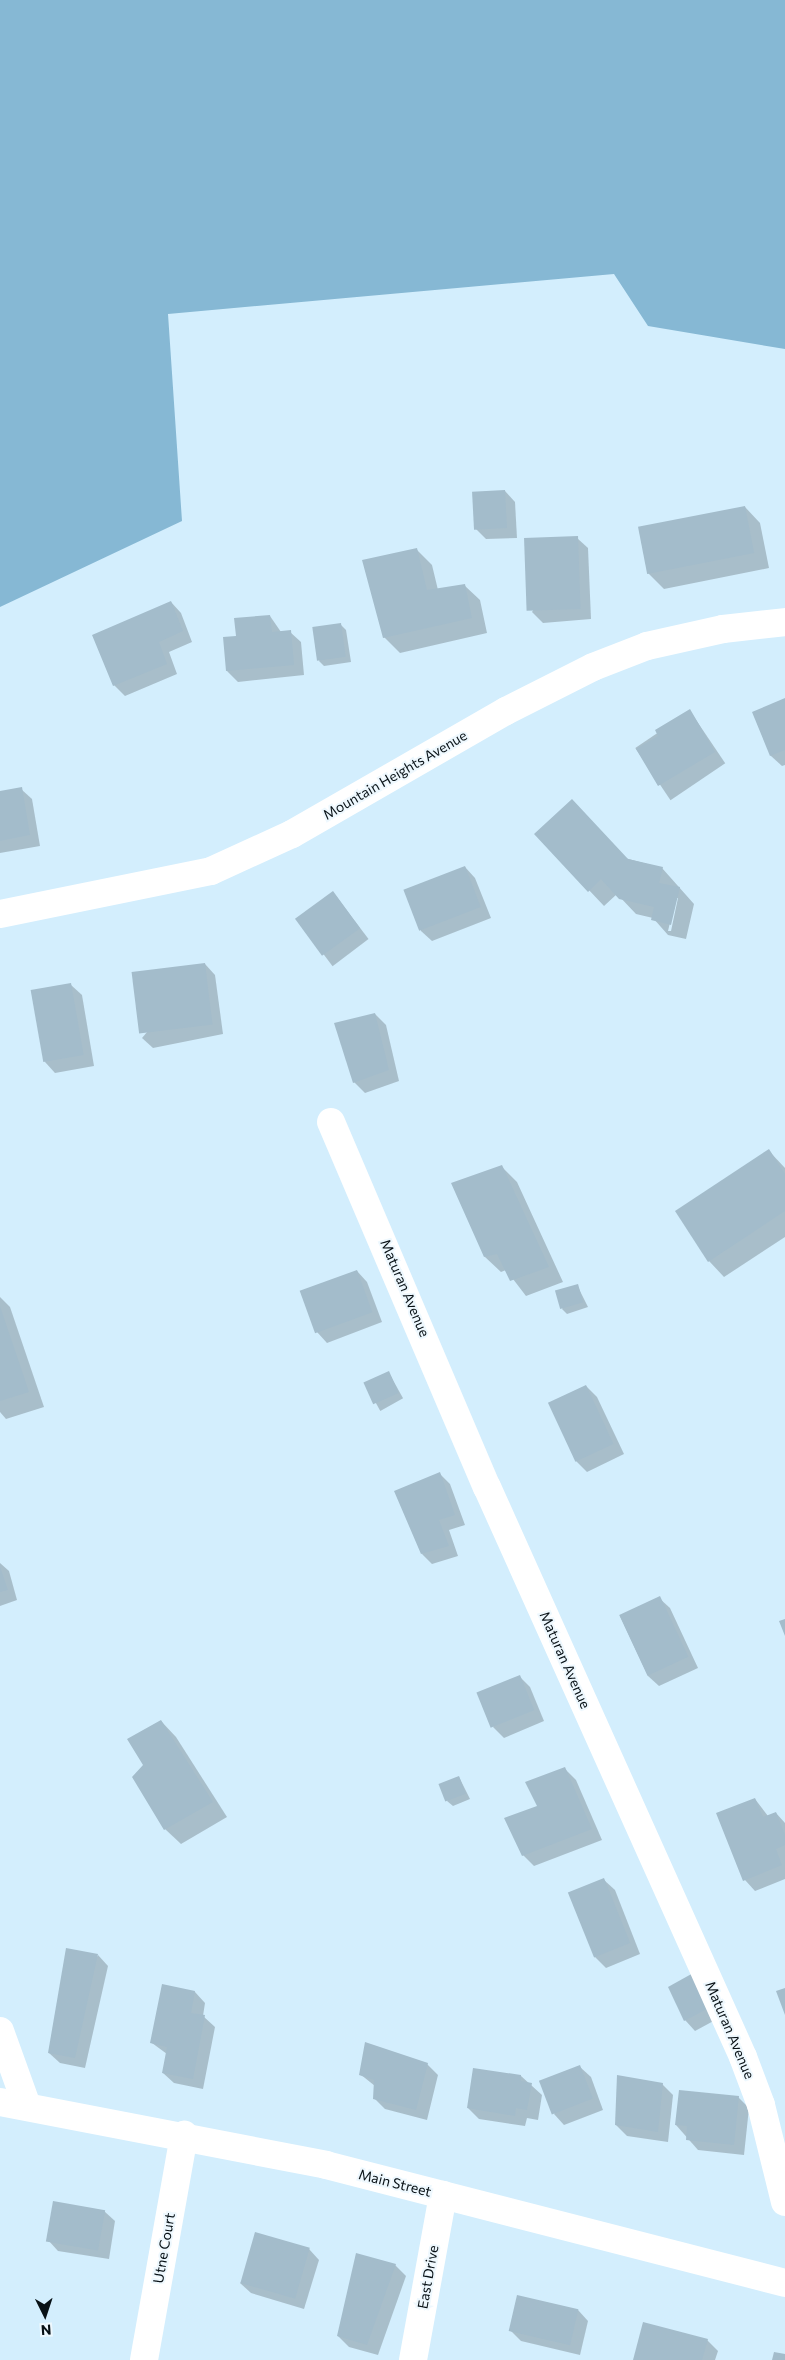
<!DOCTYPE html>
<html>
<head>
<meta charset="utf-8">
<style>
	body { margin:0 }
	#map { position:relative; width:785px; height:2360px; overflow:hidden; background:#d3eefd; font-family:Commissioner,sans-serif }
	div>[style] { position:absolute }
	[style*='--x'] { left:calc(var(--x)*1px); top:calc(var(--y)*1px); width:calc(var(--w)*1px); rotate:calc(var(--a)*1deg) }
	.forest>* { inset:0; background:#86b8d4 }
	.shadow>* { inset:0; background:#0003; transform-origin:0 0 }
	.building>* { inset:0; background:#a3bccb; transform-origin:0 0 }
	.street>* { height:28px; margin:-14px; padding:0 14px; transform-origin:14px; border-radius:14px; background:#fff }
	.primary>* { height:28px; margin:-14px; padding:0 14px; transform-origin:14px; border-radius:14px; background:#fff }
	span { translate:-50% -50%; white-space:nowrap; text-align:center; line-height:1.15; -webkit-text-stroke:4px #eef8fe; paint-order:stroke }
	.street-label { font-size:14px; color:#081116 }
	.north { position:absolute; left:20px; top:2290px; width:50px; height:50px; -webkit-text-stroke:4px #eef8fe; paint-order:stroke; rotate:176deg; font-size:14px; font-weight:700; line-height:20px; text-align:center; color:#081116 }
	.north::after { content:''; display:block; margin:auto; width:18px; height:22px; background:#081116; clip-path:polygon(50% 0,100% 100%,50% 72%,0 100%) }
</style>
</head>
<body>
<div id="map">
	<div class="forest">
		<div style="clip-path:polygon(0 0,785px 0,785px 349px,648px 326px,614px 274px,168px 314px,182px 521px,0 607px)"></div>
	</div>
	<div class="shadow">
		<div style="clip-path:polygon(505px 491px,515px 502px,517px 538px,486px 539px,475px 528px)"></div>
		<div style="clip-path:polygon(745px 507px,760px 523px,769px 568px,664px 589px,648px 573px)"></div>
		<div style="clip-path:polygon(577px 538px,588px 548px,591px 619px,543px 623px,532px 612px)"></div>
		<div style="clip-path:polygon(416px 549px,432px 565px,438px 590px,464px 585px,480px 600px,487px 633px,400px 653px,384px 637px)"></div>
		<div style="clip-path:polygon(171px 602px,181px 613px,192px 642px,169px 652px,177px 674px,125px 696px,114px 685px)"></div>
		<div style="clip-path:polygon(270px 616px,281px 632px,290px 632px,301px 642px,304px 675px,238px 682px,227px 671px,237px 637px)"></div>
		<div style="clip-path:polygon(340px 624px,346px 630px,351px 662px,324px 666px,319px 661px)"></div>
		<div style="clip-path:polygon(785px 699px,785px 765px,782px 766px,771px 756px,753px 713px)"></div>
		<div style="left:690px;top:711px;width:63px;height:66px;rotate:56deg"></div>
		<div style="clip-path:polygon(21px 789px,32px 799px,40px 846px,0 853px,0 792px)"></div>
		<div style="clip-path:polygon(evenodd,536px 834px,662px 868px,694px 904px,686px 939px,668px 935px,653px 918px,636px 914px,617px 894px,604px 906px,536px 834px,676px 898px,678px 898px,671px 931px,668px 931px,676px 898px)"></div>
		<div style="clip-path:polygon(465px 867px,475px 878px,491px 918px,432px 941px,421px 931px,406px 891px)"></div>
		<div style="left:333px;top:892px;width:59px;height:45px;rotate:53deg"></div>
		<div style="clip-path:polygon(205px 964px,215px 975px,223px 1034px,153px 1048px,142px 1038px)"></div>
		<div style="clip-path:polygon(71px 985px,82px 995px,94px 1066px,55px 1073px,45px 1062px)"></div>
		<div style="clip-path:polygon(375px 1014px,386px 1025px,399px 1081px,365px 1093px,354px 1082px)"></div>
		<div style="clip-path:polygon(769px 1151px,785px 1168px,785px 1237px,724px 1277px,709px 1261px)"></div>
		<div style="clip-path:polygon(501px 1166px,517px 1182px,563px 1282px,526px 1296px,506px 1270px,501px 1272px,485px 1257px)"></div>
		<div style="clip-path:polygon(357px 1271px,367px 1282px,382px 1322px,327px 1343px,317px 1332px)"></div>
		<div style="clip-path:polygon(577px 1285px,588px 1307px,567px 1314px,562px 1309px)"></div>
		<div style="clip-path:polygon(0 1297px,10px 1307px,44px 1407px,6px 1419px,0 1412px)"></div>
		<div style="left:389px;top:1373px;width:29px;height:26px;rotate:61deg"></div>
		<div style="clip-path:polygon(586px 1386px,597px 1397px,624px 1454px,587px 1472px,576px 1461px)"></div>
		<div style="clip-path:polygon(439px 1473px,450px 1484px,465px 1525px,449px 1530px,458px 1556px,432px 1564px,422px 1554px)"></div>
		<div style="clip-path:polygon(0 1563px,9px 1571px,17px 1600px,0 1606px)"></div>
		<div style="clip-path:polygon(659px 1598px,670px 1608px,698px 1668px,659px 1686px,648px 1676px,620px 1616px)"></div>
		<div style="clip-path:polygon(520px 1677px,530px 1687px,544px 1721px,504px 1738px,493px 1727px)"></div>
		<div style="clip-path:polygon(161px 1721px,176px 1737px,227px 1817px,181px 1844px,165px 1829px,145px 1765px)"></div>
		<div style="clip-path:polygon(565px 1769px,576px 1780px,602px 1840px,534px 1866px,523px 1855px,539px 1807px)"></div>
		<div style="clip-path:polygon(459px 1777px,470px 1799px,453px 1806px,447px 1801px)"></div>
		<div style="clip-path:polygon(755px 1799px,768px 1816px,776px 1813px,785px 1823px,785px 1879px,755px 1891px,745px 1880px,718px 1814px)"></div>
		<div style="clip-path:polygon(604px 1880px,615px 1890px,640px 1954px,606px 1968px,595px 1957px)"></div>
		<div style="clip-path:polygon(98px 1955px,108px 1966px,85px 2068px,60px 2063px,49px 2053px)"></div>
		<div style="clip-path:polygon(695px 1974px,719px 2018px,695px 2031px,685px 2020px)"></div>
		<div style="clip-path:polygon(163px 1986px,195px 1992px,205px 2003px,203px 2016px,215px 2027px,203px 2089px,174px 2083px,163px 2073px,167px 2054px,152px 2043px)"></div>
		<div style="clip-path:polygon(427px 2064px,438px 2075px,427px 2120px,385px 2109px,374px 2098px,375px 2086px,360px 2074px)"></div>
		<div style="clip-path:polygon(580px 2067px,591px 2077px,603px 2110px,564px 2125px,554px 2114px)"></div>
		<div style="clip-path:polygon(521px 2076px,542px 2095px,538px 2120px,527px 2118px,525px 2126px,479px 2119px,468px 2108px)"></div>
		<div style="clip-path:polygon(662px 2084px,673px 2095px,668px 2142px,627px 2136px,616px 2125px)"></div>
		<div style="clip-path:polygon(738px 2097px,749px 2108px,744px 2155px,698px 2150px,676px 2125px)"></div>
		<div style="clip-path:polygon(104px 2211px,115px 2221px,109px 2259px,58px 2251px,48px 2240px)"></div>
		<div style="clip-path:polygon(309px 2249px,319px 2260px,304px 2309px,251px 2293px,240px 2283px)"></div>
		<div style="clip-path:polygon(357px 2254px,395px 2265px,406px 2276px,378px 2355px,349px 2347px,338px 2336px)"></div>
		<div style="clip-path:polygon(578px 2310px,588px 2321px,580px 2355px,521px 2341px,510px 2330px)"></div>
		<div style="clip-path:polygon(707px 2340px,718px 2351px,715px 2360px,635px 2360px)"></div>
	</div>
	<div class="building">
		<div style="left:505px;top:490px;width:38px;height:33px;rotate:87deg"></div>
		<div style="left:745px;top:506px;width:48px;height:109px;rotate:79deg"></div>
		<div style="left:578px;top:536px;width:73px;height:54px;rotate:88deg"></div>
		<div style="clip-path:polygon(417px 548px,427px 590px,465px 584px,472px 618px,383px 638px,362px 560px)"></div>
		<div style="clip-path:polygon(171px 601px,183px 631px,159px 642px,167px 664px,113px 686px,92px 635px)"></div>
		<div style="clip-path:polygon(270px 615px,272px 632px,291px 630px,294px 665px,226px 671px,223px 637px,236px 636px,234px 618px)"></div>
		<div style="left:341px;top:623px;width:34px;height:29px;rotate:82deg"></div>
		<div style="clip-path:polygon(785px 698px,785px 750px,770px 756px,752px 712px)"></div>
		<div style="clip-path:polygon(690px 709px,715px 752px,658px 786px,636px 749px,658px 736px,655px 730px)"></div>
		<div style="clip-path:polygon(22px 787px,30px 835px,0 841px,0 791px)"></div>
		<div style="clip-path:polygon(572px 799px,628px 859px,663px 867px,659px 883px,680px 887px,671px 925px,651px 920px,654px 907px,619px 899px,601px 879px,588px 892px,534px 834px)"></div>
		<div style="left:465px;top:866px;width:44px;height:66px;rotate:69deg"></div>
		<div style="left:333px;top:891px;width:46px;height:47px;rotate:54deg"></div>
		<div style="left:205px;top:963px;width:62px;height:74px;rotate:83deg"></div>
		<div style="left:71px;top:983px;width:73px;height:41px;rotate:80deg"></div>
		<div style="clip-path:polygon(375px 1013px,389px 1070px,353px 1083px,334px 1023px)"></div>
		<div style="clip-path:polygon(769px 1149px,785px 1174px,785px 1211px,708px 1262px,675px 1211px)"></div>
		<div style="clip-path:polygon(502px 1165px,549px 1267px,510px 1281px,497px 1254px,484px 1257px,451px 1183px)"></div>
		<div style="left:357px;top:1270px;width:45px;height:61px;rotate:70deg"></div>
		<div style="left:578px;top:1284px;width:19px;height:24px;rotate:74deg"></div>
		<div style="clip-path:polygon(0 1306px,29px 1392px,0 1401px)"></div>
		<div style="left:389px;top:1371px;width:24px;height:28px;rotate:66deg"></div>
		<div style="left:586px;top:1385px;width:65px;height:42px;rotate:65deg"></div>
		<div style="clip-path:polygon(440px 1472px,455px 1515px,439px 1520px,449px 1546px,421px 1554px,394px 1491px)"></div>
		<div style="clip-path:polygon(0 1566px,8px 1590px,0 1592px)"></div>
		<div style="left:660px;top:1596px;width:67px;height:45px;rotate:65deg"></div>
		<div style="clip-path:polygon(785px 1619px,785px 1636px,779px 1621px)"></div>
		<div style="left:520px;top:1675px;width:38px;height:47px;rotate:68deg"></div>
		<div style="clip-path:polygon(161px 1720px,213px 1802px,164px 1830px,132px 1777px,143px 1765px,127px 1739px)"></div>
		<div style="clip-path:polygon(565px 1767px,592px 1829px,522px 1856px,504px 1818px,537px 1806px,525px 1782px)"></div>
		<div style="left:459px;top:1776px;width:19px;height:22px;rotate:69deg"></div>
		<div style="clip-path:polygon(755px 1798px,763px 1817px,776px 1812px,785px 1835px,785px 1845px,776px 1849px,782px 1865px,743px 1881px,716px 1813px)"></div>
		<div style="left:604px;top:1878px;width:70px;height:39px;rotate:68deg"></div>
		<div style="clip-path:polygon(66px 1948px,98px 1954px,75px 2058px,48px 2053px)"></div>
		<div style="clip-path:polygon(695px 1972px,709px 2008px,684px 2021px,668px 1987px)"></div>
		<div style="clip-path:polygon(162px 1984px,195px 1991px,191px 2013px,205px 2015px,193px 2079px,162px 2073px,167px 2047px,150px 2043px)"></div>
		<div style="clip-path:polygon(785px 1988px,785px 2015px,776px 1991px)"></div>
		<div style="clip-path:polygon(365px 2042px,428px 2063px,416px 2110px,373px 2099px,374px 2080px,359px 2075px)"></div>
		<div style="left:580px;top:2065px;width:36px;height:44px;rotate:69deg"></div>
		<div style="clip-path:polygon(473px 2068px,521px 2075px,521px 2081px,532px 2083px,527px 2110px,516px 2108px,515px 2116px,467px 2108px)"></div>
		<div style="clip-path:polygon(617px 2075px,663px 2083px,658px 2132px,615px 2125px)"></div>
		<div style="clip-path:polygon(679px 2090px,739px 2096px,734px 2145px,686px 2140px,687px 2126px,675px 2125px)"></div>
		<div style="left:53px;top:2201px;width:53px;height:41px;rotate:10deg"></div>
		<div style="left:255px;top:2232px;width:57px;height:53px;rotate:16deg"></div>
		<div style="clip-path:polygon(356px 2253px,396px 2264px,367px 2345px,337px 2336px)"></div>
		<div style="left:517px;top:2295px;width:63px;height:37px;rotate:13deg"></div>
		<div style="clip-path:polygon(643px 2322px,708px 2339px,702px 2360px,633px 2360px)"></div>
		<div style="clip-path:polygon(774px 2352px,785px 2354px,785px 2360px,772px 2360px)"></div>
	</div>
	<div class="street">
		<div style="--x:0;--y:914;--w:215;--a:-11.5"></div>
		<div style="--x:211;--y:871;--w:89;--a:-24.6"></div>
		<div style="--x:292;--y:834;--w:247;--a:-29.9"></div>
		<div style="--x:506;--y:711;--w:97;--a:-26.8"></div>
		<div style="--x:593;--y:667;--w:58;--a:-21.3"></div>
		<div style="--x:647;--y:646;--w:78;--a:-12.6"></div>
		<div style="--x:723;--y:629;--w:62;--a:-6.4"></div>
		<div style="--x:331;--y:1122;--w:397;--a:66.9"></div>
		<div style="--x:487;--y:1487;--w:625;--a:65.81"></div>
		<div style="--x:743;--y:2057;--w:51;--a:69.4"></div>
		<div style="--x:761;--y:2105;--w:100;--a:76.1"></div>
		<div style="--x:0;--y:2031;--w:80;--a:70.2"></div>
		<div style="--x:144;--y:2360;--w:229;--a:-79.9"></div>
		<div style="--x:413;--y:2360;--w:168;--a:-79.7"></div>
	</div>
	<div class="primary">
		<div style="--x:0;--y:2102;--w:332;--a:10.9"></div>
		<div style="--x:326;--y:2165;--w:474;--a:14.4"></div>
	</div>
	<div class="street-label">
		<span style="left:395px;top:775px;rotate:-30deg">Mountain Heights Avenue</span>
		<span style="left:405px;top:1288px;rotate:67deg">Maturan Avenue</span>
		<span style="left:565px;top:1660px;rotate:66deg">Maturan Avenue</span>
		<span style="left:730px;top:2030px;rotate:67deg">Maturan Avenue</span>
		<span style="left:395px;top:2183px;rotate:14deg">Main Street</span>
		<span style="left:164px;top:2248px;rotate:-80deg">Utne Court</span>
		<span style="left:428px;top:2277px;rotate:-80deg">East Drive</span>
	</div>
	<div class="north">N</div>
</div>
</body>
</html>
